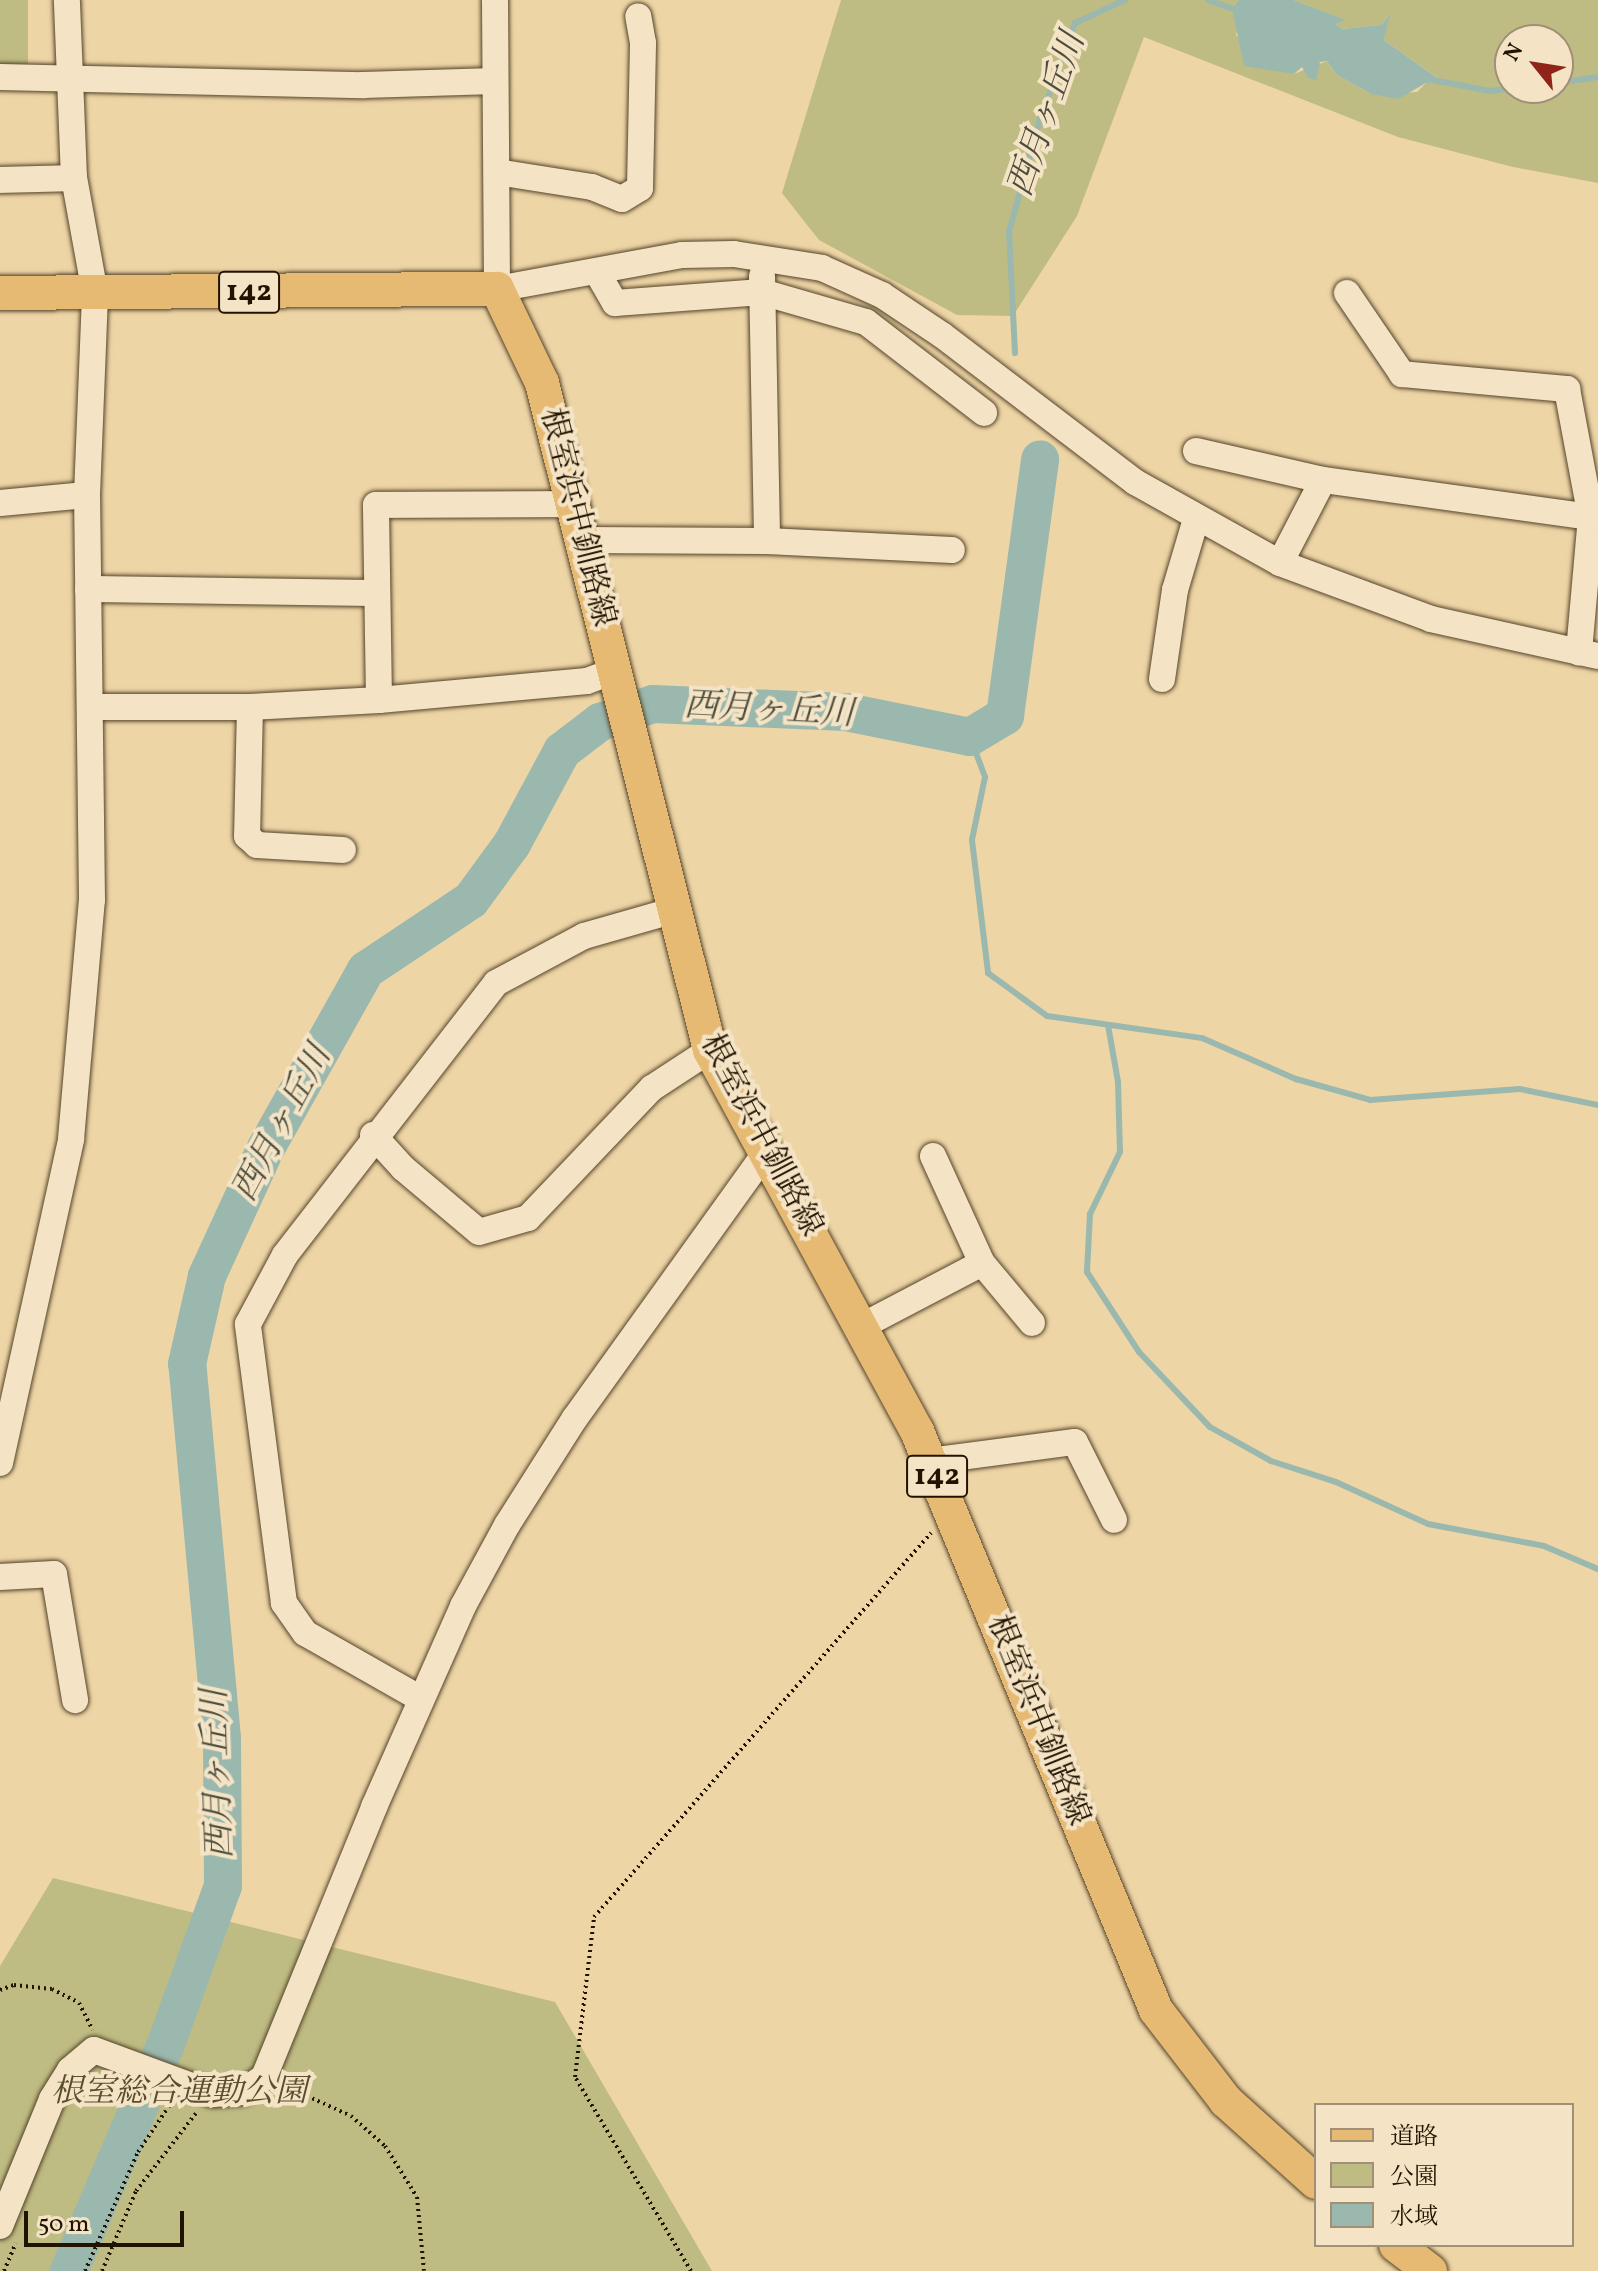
<!DOCTYPE html>
<html>
<head>
<meta charset="utf-8">
<style>
	body { margin:0 }
	#map { position:relative; width:1598px; height:2271px; overflow:hidden; background:#eed5a6; font-family:Vollkorn,"Noto Serif JP",serif }
	div>[style] { position:absolute }
	[style*='--x'] { left:calc(var(--x)*1px); top:calc(var(--y)*1px); width:calc(var(--w)*1px); rotate:calc(var(--a)*1deg) }
	.green>* { inset:0; background:#bebc83; transform-origin:0 0 }
	.water>* { inset:0; background:#9bb8ae }
	.stream>* { height:6px; margin:-3px; padding:0 3px; transform-origin:3px; border-radius:3px; background:#9bb8ae }
	.river>* { height:38px; margin:-19px; padding:0 19px; transform-origin:19px; border-radius:19px; background:#9bb8ae }
	.path>* { height:4px; margin-top:-2px; transform-origin:0; background:repeating-linear-gradient(90deg,#221301 0 2px,transparent 0 6px) }
	.roads { filter:drop-shadow(0 0 2px #55442a) drop-shadow(0 0 2px #55442a) }
	.minor>* { height:26px; margin:-13px; padding:0 13px; transform-origin:13px; border-radius:13px; background:#f4e4c5 }
	.major>* { height:34px; margin:-17px; padding:0 17px; transform-origin:17px; border-radius:17px; background:#e7ba73 }
	span { translate:-50% -50%; white-space:nowrap; text-align:center; line-height:1.15; -webkit-text-stroke:8px #f4e4c5; paint-order:stroke }
	.shield-label span { padding:2px 6px; background:#f4e4c5; border:2px solid; border-radius:6px; -webkit-text-stroke-width:0 }
	.shield-label { font-size:30px; color:#221301; font-weight:700 }
	.street-label { font-size:32px; color:#221301 }
	.park-label { font-size:32px; color:#594e2e; font-style:italic }
	.water-label { font-size:34px; color:#4c4d3e; font-style:italic }
	.legend { position:absolute; left:1314px; top:2103px; width:260px; height:144px; box-sizing:border-box; background:#f4e4c5; border:2px solid #a09077; margin:0; padding:10px 14px; list-style:none; font-size:24px; color:#221301 }
	.legend li { display:flex; align-items:center; gap:16px; height:40px }
	.legend b { width:40px; border:2px solid #a09077 }
	.north { position:absolute; left:1494px; top:24px; width:80px; height:80px; box-sizing:border-box; background:#f4e4c5; border:2px solid #a09077; border-radius:50%; rotate:300deg; font-size:22px; font-weight:700; line-height:32px; text-align:center; color:#221301 }
	.north::after { content:''; display:block; margin:auto; width:28px; height:36px; background:#8f2418; clip-path:polygon(50% 0,100% 100%,50% 72%,0 100%) }
	.scale { position:absolute; left:24px; top:2211px; width:160px; height:36px; box-sizing:border-box; border:4px solid #221301; border-top:0; padding-left:10px; font-size:24px; line-height:28px; white-space:nowrap; color:#221301; -webkit-text-stroke:6px #f4e4c5; paint-order:stroke }
</style>
</head>
<body>
<div id="map">
	<div class="green">
		<div style="left:0;top:0;width:28px;height:69px"></div>
		<div style="clip-path:polygon(evenodd,841px 0,1239px 0,1232px 8px,1239px 25px,1236px 35px,1282px 70px,1294px 74px,1327px 61px,1337px 75px,1371px 94px,1417px 92px,1426px 83px,1442px 81px,1384px 40px,1388px 16px,1381px 25px,1342px 29px,1336px 24px,1344px 20px,1294px 0,1598px 0,1598px 183px,1513px 167px,1398px 137px,1144px 37px,1077px 216px,1013px 316px,957px 315px,819px 240px,782px 193px,841px 0,1510px 40px,1558px 40px,1558px 88px,1510px 88px,1510px 40px)"></div>
		<div style="clip-path:polygon(53px 1878px,555px 2002px,712px 2271px,0 2271px,0 1966px)"></div>
	</div>
	<div class="water">
		<div style="clip-path:polygon(1239px 0,1294px 0,1345px 20px,1336px 24px,1342px 29px,1381px 25px,1390px 14px,1384px 40px,1443px 82px,1426px 83px,1398px 99px,1371px 94px,1337px 75px,1327px 61px,1320px 62px,1316px 80px,1308px 78px,1302px 67px,1294px 74px,1244px 66px,1232px 8px)"></div>
	</div>
	<div class="stream">
		<div style="--x:1208;--y:0;--w:33;--a:20"></div>
		<div style="--x:1433;--y:80;--w:58;--a:10.9"></div>
		<div style="--x:1490;--y:91;--w:24;--a:-7"></div>
		<div style="--x:1558;--y:83;--w:40;--a:-8.5"></div>
		<div style="--x:1015;--y:353;--w:121;--a:-92.8"></div>
		<div style="--x:1009;--y:232;--w:117;--a:-74.7"></div>
		<div style="--x:1040;--y:119;--w:102;--a:-70"></div>
		<div style="--x:1075;--y:23;--w:55;--a:-24.7"></div>
		<div style="--x:970;--y:737;--w:43;--a:69.4"></div>
		<div style="--x:985;--y:777;--w:64;--a:101.7"></div>
		<div style="--x:972;--y:840;--w:134;--a:83.1"></div>
		<div style="--x:988;--y:973;--w:73;--a:36.1"></div>
		<div style="--x:1047;--y:1016;--w:157;--a:8.1"></div>
		<div style="--x:1202;--y:1038;--w:103;--a:23.6"></div>
		<div style="--x:1296;--y:1079;--w:77;--a:15.8"></div>
		<div style="--x:1370;--y:1100;--w:150;--a:-4.2"></div>
		<div style="--x:1520;--y:1089;--w:80;--a:11.6"></div>
		<div style="--x:1108;--y:1025;--w:58;--a:80"></div>
		<div style="--x:1118;--y:1082;--w:70;--a:88.4"></div>
		<div style="--x:1120;--y:1152;--w:69;--a:115.8"></div>
		<div style="--x:1090;--y:1214;--w:58;--a:93"></div>
		<div style="--x:1087;--y:1272;--w:95;--a:57"></div>
		<div style="--x:1139;--y:1352;--w:103;--a:46.6"></div>
		<div style="--x:1210;--y:1427;--w:70;--a:29.1"></div>
		<div style="--x:1271;--y:1461;--w:68;--a:17.9"></div>
		<div style="--x:1336;--y:1482;--w:101;--a:24.5"></div>
		<div style="--x:1428;--y:1524;--w:118;--a:10.7"></div>
		<div style="--x:1544;--y:1546;--w:59;--a:23.1"></div>
	</div>
	<div class="river">
		<div style="--x:69;--y:2271;--w:247;--a:-66.9"></div>
		<div style="--x:166;--y:2044;--w:168;--a:-70.2"></div>
		<div style="--x:223;--y:1886;--w:148;--a:-90.4"></div>
		<div style="--x:222;--y:1738;--w:376;--a:-95.3"></div>
		<div style="--x:187;--y:1364;--w:90;--a:-77.2"></div>
		<div style="--x:207;--y:1276;--w:141;--a:-65.3"></div>
		<div style="--x:266;--y:1148;--w:204;--a:-60.7"></div>
		<div style="--x:366;--y:970;--w:126;--a:-33.7"></div>
		<div style="--x:471;--y:900;--w:69;--a:-53.8"></div>
		<div style="--x:512;--y:844;--w:106;--a:-61.7"></div>
		<div style="--x:562;--y:751;--w:48;--a:-37.3"></div>
		<div style="--x:600;--y:722;--w:56;--a:-18.8"></div>
		<div style="--x:653;--y:704;--w:193;--a:2.4"></div>
		<div style="--x:846;--y:712;--w:126;--a:11.4"></div>
		<div style="--x:970;--y:737;--w:41;--a:-31"></div>
		<div style="--x:1005;--y:716;--w:259;--a:-82.2"></div>
	</div>
	<div class="path">
		<div style="--x:0;--y:1990;--w:15;--a:-20"></div>
		<div style="--x:14;--y:1985;--w:38;--a:6"></div>
		<div style="--x:52;--y:1989;--w:30;--a:27"></div>
		<div style="--x:79;--y:2003;--w:30;--a:63"></div>
		<div style="--x:285;--y:2086;--w:72;--a:24.4"></div>
		<div style="--x:351;--y:2116;--w:45;--a:41.4"></div>
		<div style="--x:385;--y:2146;--w:60;--a:57.9"></div>
		<div style="--x:417;--y:2197;--w:74;--a:84.6"></div>
		<div style="--x:4;--y:2271;--w:30;--a:-67"></div>
		<div style="--x:85;--y:2271;--w:130;--a:-66"></div>
		<div style="--x:138;--y:2152;--w:59;--a:-56"></div>
		<div style="--x:102;--y:2271;--w:87;--a:-67"></div>
		<div style="--x:136;--y:2191;--w:98;--a:-52.4"></div>
		<div style="--x:691;--y:2271;--w:226;--a:-120.9"></div>
		<div style="--x:575;--y:2077;--w:161;--a:-83.2"></div>
		<div style="--x:594;--y:1917;--w:511;--a:-48.73"></div>
	</div>
	<div class="roads">
		<div class="minor">
			<div style="--x:495;--y:0;--w:289;--a:89.6"></div>
			<div style="--x:497;--y:289;--w:188;--a:-10.4"></div>
			<div style="--x:682;--y:255;--w:52;--a:-1.1"></div>
			<div style="--x:734;--y:254;--w:89;--a:9"></div>
			<div style="--x:822;--y:268;--w:66;--a:24.2"></div>
			<div style="--x:882;--y:295;--w:72;--a:33.7"></div>
			<div style="--x:942;--y:335;--w:243;--a:37.3"></div>
			<div style="--x:1135;--y:482;--w:166;--a:29.2"></div>
			<div style="--x:1280;--y:563;--w:161;--a:20.3"></div>
			<div style="--x:1431;--y:619;--w:171;--a:12.5"></div>
			<div style="--x:0;--y:77;--w:363;--a:1.3"></div>
			<div style="--x:363;--y:85;--w:132;--a:-1.7"></div>
			<div style="--x:497;--y:172;--w:96;--a:9"></div>
			<div style="--x:592;--y:187;--w:32;--a:22"></div>
			<div style="--x:622;--y:199;--w:21;--a:-31"></div>
			<div style="--x:640;--y:188;--w:145;--a:-88.8"></div>
			<div style="--x:643;--y:43;--w:27;--a:-100"></div>
			<div style="--x:0;--y:180;--w:74;--a:-1.5"></div>
			<div style="--x:597;--y:272;--w:36;--a:60"></div>
			<div style="--x:615;--y:303;--w:147;--a:-4.3"></div>
			<div style="--x:762;--y:292;--w:108;--a:16.1"></div>
			<div style="--x:866;--y:322;--w:149;--a:37.6"></div>
			<div style="--x:762;--y:276;--w:265;--a:88.9"></div>
			<div style="--x:1347;--y:293;--w:98;--a:55.8"></div>
			<div style="--x:1402;--y:374;--w:166;--a:5.2"></div>
			<div style="--x:1567;--y:389;--w:130;--a:79.4"></div>
			<div style="--x:1591;--y:517;--w:136;--a:95.1"></div>
			<div style="--x:1196;--y:451;--w:130;--a:12.9"></div>
			<div style="--x:0;--y:503;--w:87;--a:-5.3"></div>
			<div style="--x:580;--y:540;--w:187;--a:0.3"></div>
			<div style="--x:767;--y:541;--w:185;--a:2.8"></div>
			<div style="--x:1280;--y:563;--w:93;--a:-62.6"></div>
			<div style="--x:1323;--y:480;--w:278;--a:7.9"></div>
			<div style="--x:88;--y:589;--w:289;--a:0.8"></div>
			<div style="--x:1162;--y:679;--w:90;--a:-81.7"></div>
			<div style="--x:1175;--y:590;--w:74;--a:-73.5"></div>
			<div style="--x:379;--y:700;--w:195;--a:-90.9"></div>
			<div style="--x:376;--y:505;--w:195;--a:-0.3"></div>
			<div style="--x:93;--y:707;--w:157;--a:0"></div>
			<div style="--x:250;--y:707;--w:129;--a:-3.1"></div>
			<div style="--x:379;--y:700;--w:209;--a:-5.2"></div>
			<div style="--x:587;--y:681;--w:29;--a:-20"></div>
			<div style="--x:250;--y:707;--w:129;--a:91.3"></div>
			<div style="--x:247;--y:836;--w:13;--a:42"></div>
			<div style="--x:257;--y:845;--w:86;--a:3.3"></div>
			<div style="--x:373;--y:1135;--w:45;--a:47.7"></div>
			<div style="--x:403;--y:1168;--w:99;--a:40.1"></div>
			<div style="--x:479;--y:1232;--w:51;--a:-15.9"></div>
			<div style="--x:528;--y:1218;--w:180;--a:-46.4"></div>
			<div style="--x:652;--y:1088;--w:69;--a:-33.2"></div>
			<div style="--x:933;--y:1156;--w:118;--a:65.4"></div>
			<div style="--x:982;--y:1263;--w:78;--a:50.2"></div>
			<div style="--x:864;--y:1325;--w:133;--a:-27.7"></div>
			<div style="--x:930;--y:1461;--w:146;--a:-7.5"></div>
			<div style="--x:1075;--y:1442;--w:87;--a:63.4"></div>
			<div style="--x:0;--y:1463;--w:332;--a:-77.6"></div>
			<div style="--x:71;--y:1139;--w:240;--a:-85"></div>
			<div style="--x:92;--y:900;--w:405;--a:-90.7"></div>
			<div style="--x:87;--y:495;--w:202;--a:-87.7"></div>
			<div style="--x:95;--y:293;--w:117;--a:-100.3"></div>
			<div style="--x:74;--y:178;--w:178;--a:-92.3"></div>
			<div style="--x:0;--y:1577;--w:54;--a:-3.2"></div>
			<div style="--x:54;--y:1574;--w:128;--a:80.5"></div>
			<div style="--x:421;--y:1699;--w:133;--a:-150.4"></div>
			<div style="--x:305;--y:1633;--w:37;--a:-125"></div>
			<div style="--x:284;--y:1603;--w:281;--a:-97.4"></div>
			<div style="--x:248;--y:1324;--w:78;--a:-61.8"></div>
			<div style="--x:285;--y:1255;--w:344;--a:-52.2"></div>
			<div style="--x:496;--y:983;--w:100;--a:-28.1"></div>
			<div style="--x:584;--y:936;--w:91;--a:-15.9"></div>
			<div style="--x:0;--y:2226;--w:137;--a:-67.7"></div>
			<div style="--x:52;--y:2099;--w:34;--a:-58"></div>
			<div style="--x:70;--y:2070;--w:31;--a:-40"></div>
			<div style="--x:94;--y:2050;--w:127;--a:20.3"></div>
			<div style="--x:213;--y:2094;--w:29;--a:-4"></div>
			<div style="--x:242;--y:2092;--w:27;--a:-34"></div>
			<div style="--x:264;--y:2077;--w:292;--a:-67.8"></div>
			<div style="--x:374;--y:1807;--w:220;--a:-66.1"></div>
			<div style="--x:463;--y:1606;--w:92;--a:-61.5"></div>
			<div style="--x:507;--y:1525;--w:127;--a:-57.6"></div>
			<div style="--x:575;--y:1418;--w:324;--a:-54.3"></div>
		</div>
		<div class="major">
			<div style="--x:0;--y:293;--w:497;--a:-0.5"></div>
			<div style="--x:497;--y:289;--w:104;--a:64.4"></div>
			<div style="--x:542;--y:383;--w:688;--a:75.86"></div>
			<div style="--x:710;--y:1050;--w:434;--a:61.5"></div>
			<div style="--x:917;--y:1431;--w:626;--a:67.57"></div>
			<div style="--x:1156;--y:2010;--w:115;--a:52.4"></div>
			<div style="--x:1226;--y:2101;--w:121;--a:42"></div>
			<div style="--x:1396;--y:2245;--w:43;--a:37.4"></div>
		</div>
	</div>
	<div class="shield-label">
		<span style="left:249px;top:292px">142</span>
		<span style="left:937px;top:1476px">142</span>
	</div>
	<div class="street-label">
		<span style="left:576px;top:518px;rotate:76deg">根室浜中釧路線</span>
		<span style="left:760px;top:1136px;rotate:62deg">根室浜中釧路線</span>
		<span style="left:1037px;top:1721px;rotate:68deg">根室浜中釧路線</span>
	</div>
	<div class="park-label">
		<span style="left:179px;top:2093px">根室総合運動公園</span>
	</div>
	<div class="water-label">
		<span style="left:1048px;top:115px;rotate:-71deg">西月ヶ丘川</span>
		<span style="left:769px;top:711px;rotate:3deg">西月ヶ丘川</span>
		<span style="left:283px;top:1124px;rotate:-62deg">西月ヶ丘川</span>
		<span style="left:219px;top:1774px;rotate:-92deg">西月ヶ丘川</span>
	</div>
	<ul class="legend">
	<li><b style="height:10px;background:#e7ba73"></b>道路</li>
	<li><b style="height:22px;background:#bebc83"></b>公園</li>
	<li><b style="height:22px;background:#9bb8ae"></b>水域</li>
	</ul>
	<div class="north">N</div>
	<div class="scale">50 m</div>
</div>
</body>
</html>
